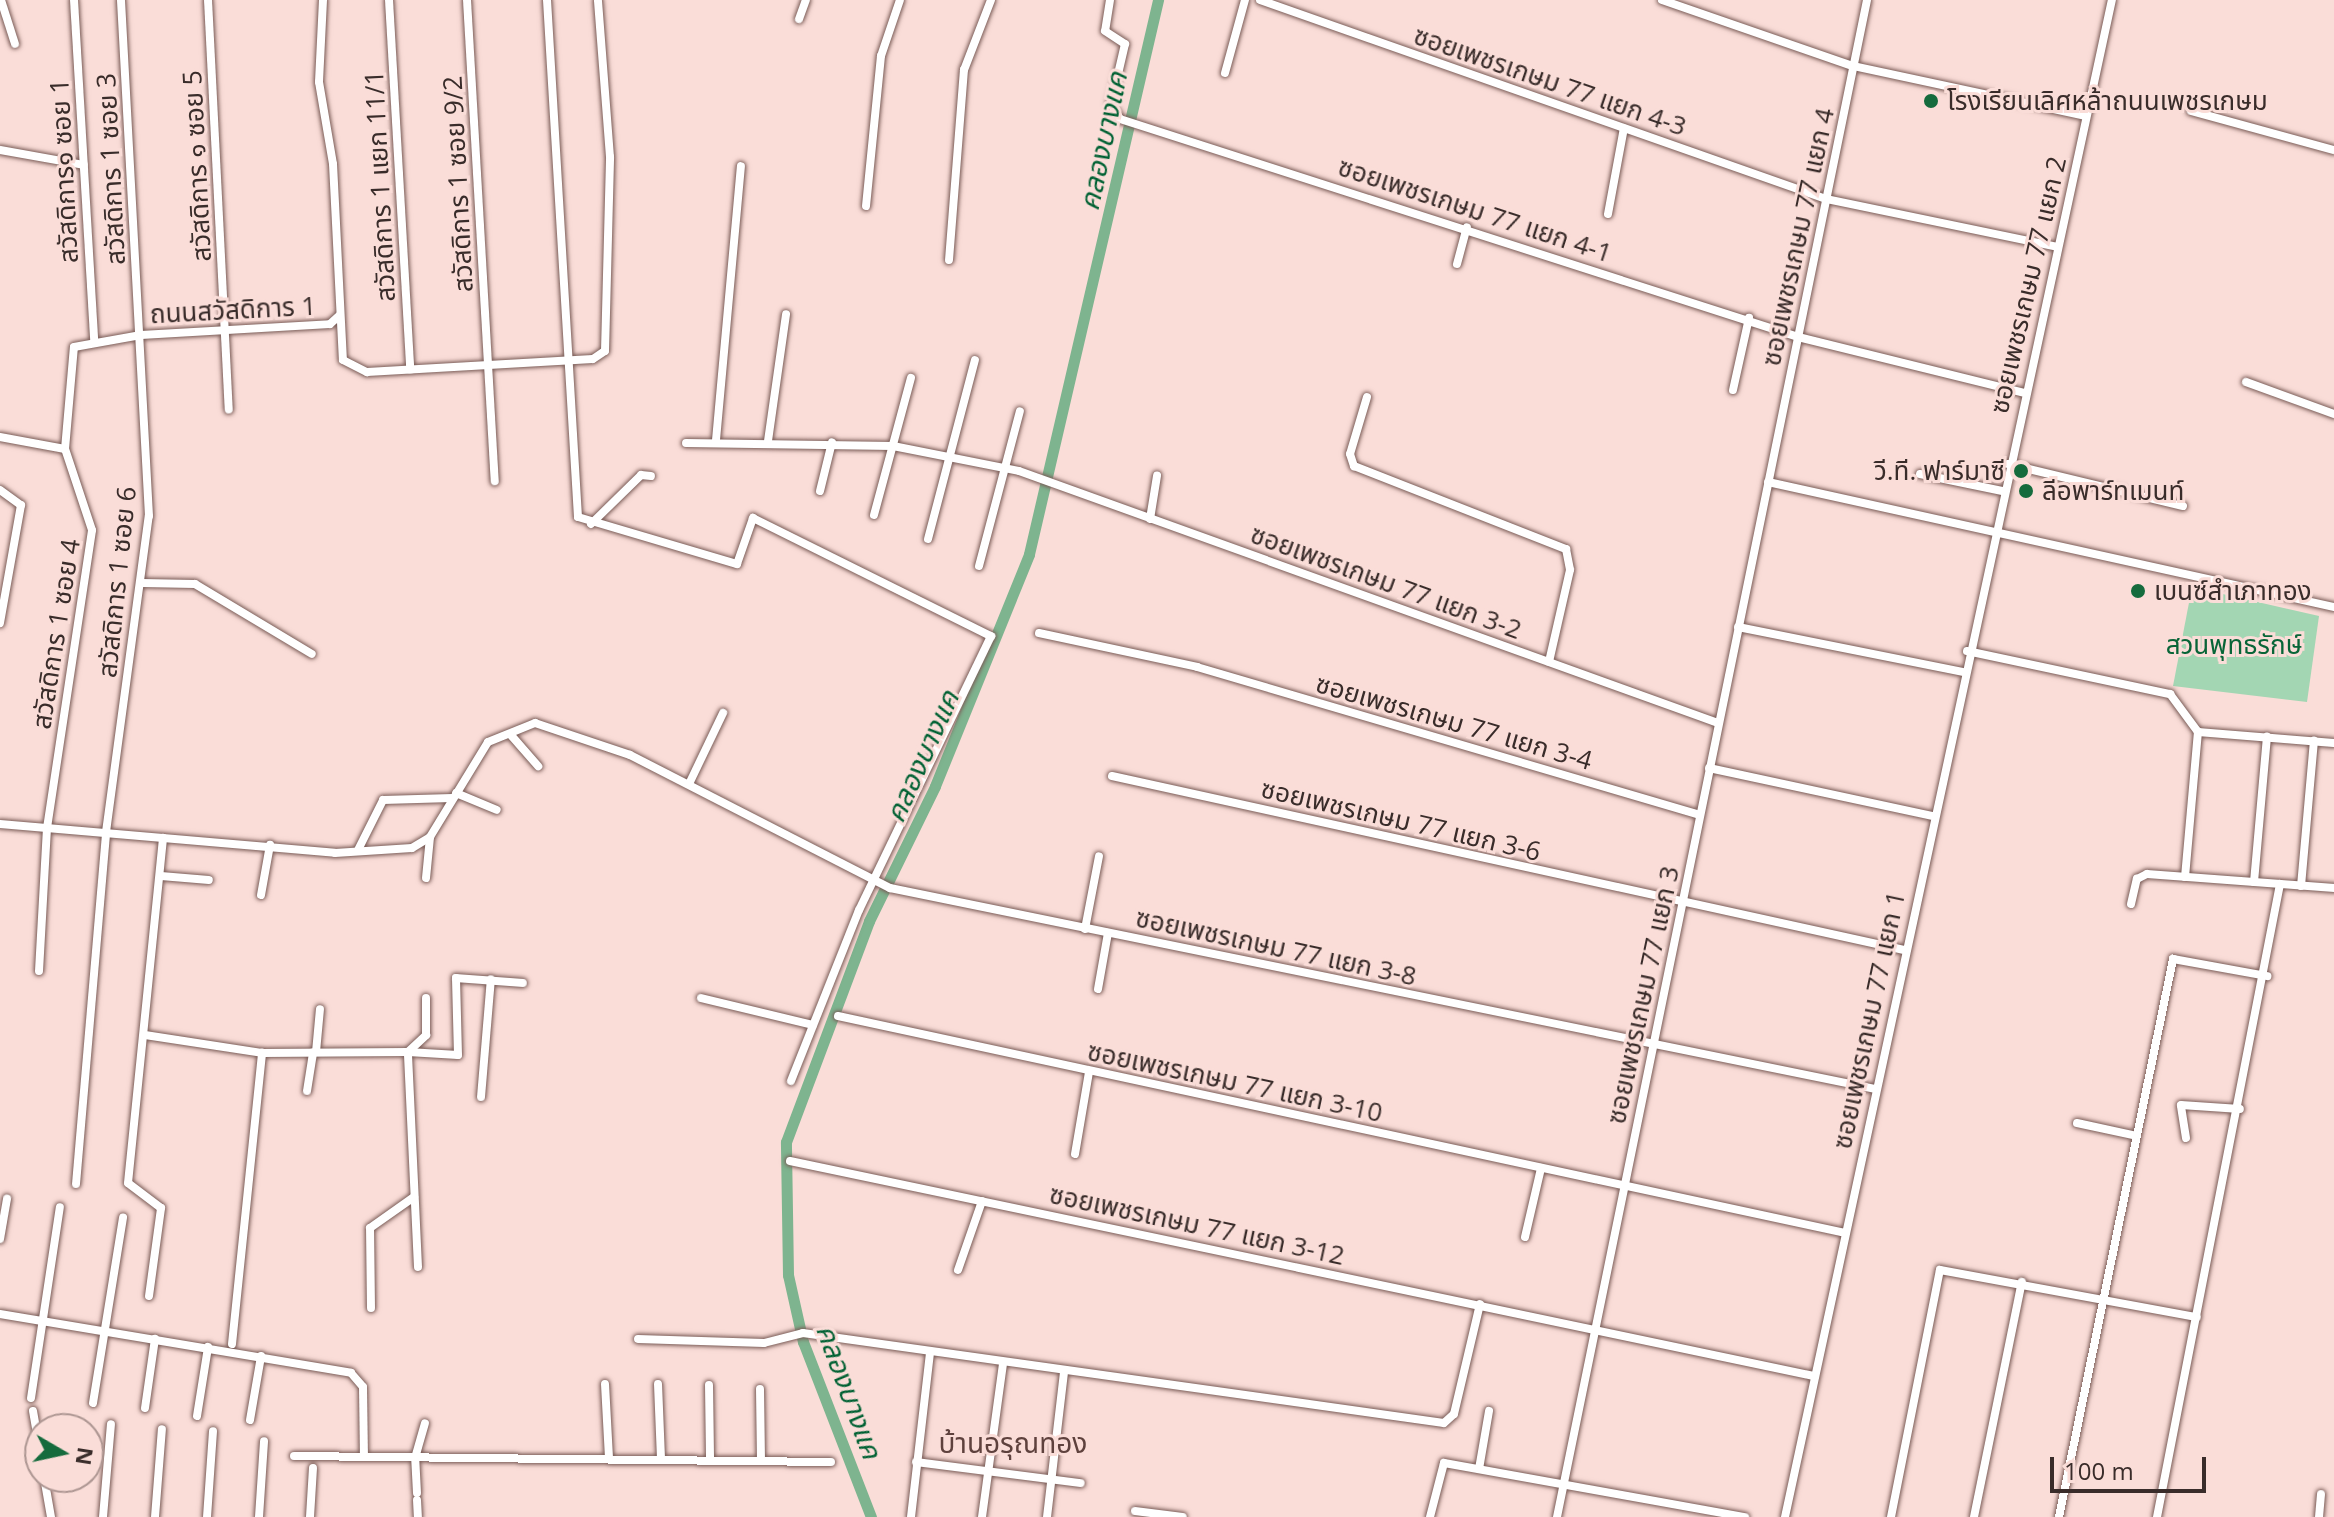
<!DOCTYPE html>
<html>
<head>
<meta charset="utf-8">
<style>
	body { margin:0 }
	#map { position:relative; width:2334px; height:1517px; overflow:hidden; background:#faddd8; font-family:"Open Sans","Noto Sans Thai",sans-serif }
	div>[style] { position:absolute }
	[style*='--x'] { left:calc(var(--x)*1px); top:calc(var(--y)*1px); width:calc(var(--w)*1px); rotate:calc(var(--a)*1deg) }
	.green>* { inset:0; background:#a3d6b3 }
	.canal>* { height:11px; margin:-5.5px; padding:0 5.5px; transform-origin:5.5px; border-radius:5.5px; background:#7eb48f }
	.roads { filter:drop-shadow(0 0 2px #795b56) drop-shadow(0 0 2px #795b56) }
	.minor>* { height:8px; margin:-4px; padding:0 4px; transform-origin:4px; border-radius:4px; background:#fff }
	.dots>* { width:22px; height:22px; translate:-50% -50%; box-sizing:border-box; border:4px solid #faddd8; border-radius:50% }
	span { translate:-50% -50%; white-space:nowrap; text-align:center; line-height:1.15; -webkit-text-stroke:6px #faddd8; paint-order:stroke }
	.street-label { font-size:26px; color:#392c2a }
	.poi-label { font-size:26px; color:#392c2a }
	.left { translate:0 -50%; text-align:left }
	.right { translate:-100% -50%; text-align:right }
	.park-label { font-size:26px; color:#086537 }
	.water-label { font-size:28px; color:#006133; font-style:italic }
	.neighbourhood-label { font-size:28px; color:#5e413d }
	.north { position:absolute; left:24px; top:1413px; width:80px; height:80px; box-sizing:border-box; background:#faddd8; border:2px solid #ad9692; border-radius:50%; rotate:99deg; font-size:22px; font-weight:700; line-height:32px; text-align:center; color:#392c2a }
	.north::after { content:''; display:block; margin:auto; width:28px; height:36px; background:#156b3d; clip-path:polygon(50% 0,100% 100%,50% 72%,0 100%) }
	.scale { position:absolute; left:2050px; top:1457px; width:156px; height:36px; box-sizing:border-box; border:4px solid #392c2a; border-top:0; padding-left:10px; font-size:24px; line-height:28px; white-space:nowrap; color:#392c2a; -webkit-text-stroke:6px #faddd8; paint-order:stroke }
</style>
</head>
<body>
<div id="map">
	<div class="green">
		<div style="clip-path:polygon(2192px 587px,2319px 616px,2307px 702px,2173px 686px)"></div>
	</div>
	<div class="canal">
		<div style="--x:871;--y:1517;--w:188;--a:-111.2"></div>
		<div style="--x:803;--y:1342;--w:69;--a:-102.6"></div>
		<div style="--x:788;--y:1275;--w:133;--a:-90.9"></div>
		<div style="--x:786;--y:1142;--w:236;--a:-69.4"></div>
		<div style="--x:869;--y:921;--w:150;--a:-63.9"></div>
		<div style="--x:935;--y:786;--w:250;--a:-67.9"></div>
		<div style="--x:1029;--y:554;--w:569;--a:-76.89"></div>
	</div>
	<div class="roads">
		<div class="minor">
			<div style="--x:1;--y:0;--w:46;--a:72.3"></div>
			<div style="--x:74;--y:0;--w:341;--a:86.6"></div>
			<div style="--x:208;--y:0;--w:410;--a:87.1"></div>
			<div style="--x:323;--y:0;--w:82;--a:92.8"></div>
			<div style="--x:319;--y:82;--w:83;--a:80.3"></div>
			<div style="--x:333;--y:164;--w:196;--a:87.1"></div>
			<div style="--x:343;--y:360;--w:27;--a:27"></div>
			<div style="--x:367;--y:372;--w:226;--a:-3.3"></div>
			<div style="--x:593;--y:359;--w:14;--a:-34"></div>
			<div style="--x:605;--y:351;--w:194;--a:-88.5"></div>
			<div style="--x:610;--y:157;--w:157;--a:-94.4"></div>
			<div style="--x:389;--y:0;--w:370;--a:86.7"></div>
			<div style="--x:467;--y:0;--w:482;--a:86.7"></div>
			<div style="--x:547;--y:0;--w:518;--a:86.57"></div>
			<div style="--x:578;--y:517;--w:166;--a:16.5"></div>
			<div style="--x:737;--y:564;--w:49;--a:-70.8"></div>
			<div style="--x:753;--y:518;--w:266;--a:26.4"></div>
			<div style="--x:991;--y:636;--w:304;--a:115.7"></div>
			<div style="--x:859;--y:910;--w:184;--a:111.7"></div>
			<div style="--x:1110;--y:0;--w:31;--a:99"></div>
			<div style="--x:1105;--y:31;--w:24;--a:33"></div>
			<div style="--x:1125;--y:44;--w:62;--a:103.1"></div>
			<div style="--x:1111;--y:104;--w:17;--a:59"></div>
			<div style="--x:1120;--y:119;--w:712;--a:17.82"></div>
			<div style="--x:1798;--y:337;--w:233;--a:13.9"></div>
			<div style="--x:1260;--y:0;--w:600;--a:19.37"></div>
			<div style="--x:1826;--y:199;--w:236;--a:11.7"></div>
			<div style="--x:1662;--y:0;--w:202;--a:19.1"></div>
			<div style="--x:1853;--y:66;--w:238;--a:12.1"></div>
			<div style="--x:799;--y:19;--w:20;--a:-70"></div>
			<div style="--x:1225;--y:73;--w:76;--a:-74.7"></div>
			<div style="--x:2191;--y:111;--w:148;--a:15.3"></div>
			<div style="--x:0;--y:150;--w:85;--a:10.1"></div>
			<div style="--x:866;--y:206;--w:151;--a:-84.3"></div>
			<div style="--x:881;--y:56;--w:59;--a:-71.3"></div>
			<div style="--x:1608;--y:214;--w:87;--a:-79.5"></div>
			<div style="--x:949;--y:260;--w:191;--a:-85.5"></div>
			<div style="--x:964;--y:70;--w:75;--a:-68.9"></div>
			<div style="--x:1457;--y:264;--w:38;--a:-75"></div>
			<div style="--x:2246;--y:382;--w:94;--a:20"></div>
			<div style="--x:1733;--y:390;--w:74;--a:-77.5"></div>
			<div style="--x:1367;--y:397;--w:59;--a:106.6"></div>
			<div style="--x:1350;--y:454;--w:13;--a:72"></div>
			<div style="--x:1354;--y:466;--w:228;--a:21.4"></div>
			<div style="--x:1566;--y:549;--w:21;--a:79"></div>
			<div style="--x:1570;--y:570;--w:94;--a:102.9"></div>
			<div style="--x:0;--y:437;--w:66;--a:10.5"></div>
			<div style="--x:716;--y:440;--w:275;--a:-84.8"></div>
			<div style="--x:768;--y:441;--w:128;--a:-81.9"></div>
			<div style="--x:686;--y:443;--w:207;--a:0.8"></div>
			<div style="--x:893;--y:446;--w:128;--a:11.2"></div>
			<div style="--x:1019;--y:471;--w:743;--a:19.82"></div>
			<div style="--x:2008;--y:464;--w:180;--a:13.5"></div>
			<div style="--x:1920;--y:474;--w:84;--a:11.7"></div>
			<div style="--x:1768;--y:482;--w:580;--a:12.45"></div>
			<div style="--x:0;--y:490;--w:26;--a:36"></div>
			<div style="--x:21;--y:505;--w:120;--a:100.1"></div>
			<div style="--x:820;--y:491;--w:50;--a:-76.2"></div>
			<div style="--x:874;--y:515;--w:142;--a:-74.9"></div>
			<div style="--x:1150;--y:519;--w:44;--a:-80.8"></div>
			<div style="--x:591;--y:524;--w:70;--a:-44.4"></div>
			<div style="--x:641;--y:475;--w:10;--a:6"></div>
			<div style="--x:928;--y:539;--w:185;--a:-75.3"></div>
			<div style="--x:979;--y:566;--w:160;--a:-75.2"></div>
			<div style="--x:142;--y:583;--w:53;--a:1.1"></div>
			<div style="--x:195;--y:584;--w:136;--a:30.9"></div>
			<div style="--x:1738;--y:627;--w:229;--a:11.3"></div>
			<div style="--x:1039;--y:633;--w:162;--a:12.1"></div>
			<div style="--x:1197;--y:667;--w:524;--a:16.4"></div>
			<div style="--x:1967;--y:651;--w:208;--a:12"></div>
			<div style="--x:2170;--y:694;--w:47;--a:53.6"></div>
			<div style="--x:2198;--y:732;--w:136;--a:4.6"></div>
			<div style="--x:510;--y:734;--w:43;--a:48.8"></div>
			<div style="--x:1709;--y:768;--w:228;--a:12.1"></div>
			<div style="--x:1112;--y:776;--w:811;--a:12.39"></div>
			<div style="--x:689;--y:784;--w:79;--a:-64.4"></div>
			<div style="--x:456;--y:793;--w:44;--a:22.5"></div>
			<div style="--x:0;--y:824;--w:336;--a:4.9"></div>
			<div style="--x:335;--y:853;--w:77;--a:-3.7"></div>
			<div style="--x:412;--y:848;--w:21;--a:-31"></div>
			<div style="--x:430;--y:837;--w:111;--a:-58.6"></div>
			<div style="--x:488;--y:742;--w:51;--a:-22"></div>
			<div style="--x:535;--y:723;--w:100;--a:18.6"></div>
			<div style="--x:630;--y:755;--w:292;--a:27.1"></div>
			<div style="--x:890;--y:888;--w:1005;--a:11.53"></div>
			<div style="--x:358;--y:850;--w:56;--a:-63.4"></div>
			<div style="--x:383;--y:800;--w:69;--a:-1.7"></div>
			<div style="--x:161;--y:876;--w:48;--a:4.8"></div>
			<div style="--x:2185;--y:877;--w:146;--a:-84.9"></div>
			<div style="--x:426;--y:878;--w:41;--a:-84.4"></div>
			<div style="--x:2254;--y:882;--w:146;--a:-84.9"></div>
			<div style="--x:2301;--y:886;--w:146;--a:-84.9"></div>
			<div style="--x:261;--y:895;--w:51;--a:-79.8"></div>
			<div style="--x:2131;--y:904;--w:26;--a:-77"></div>
			<div style="--x:2137;--y:879;--w:11;--a:-27"></div>
			<div style="--x:2147;--y:874;--w:188;--a:4.3"></div>
			<div style="--x:1085;--y:929;--w:74;--a:-79.1"></div>
			<div style="--x:39;--y:971;--w:143;--a:-86.8"></div>
			<div style="--x:47;--y:828;--w:301;--a:-81.4"></div>
			<div style="--x:92;--y:530;--w:85;--a:-108.4"></div>
			<div style="--x:65;--y:449;--w:102;--a:-85"></div>
			<div style="--x:74;--y:347;--w:68;--a:-10.2"></div>
			<div style="--x:141;--y:335;--w:189;--a:-3.3"></div>
			<div style="--x:330;--y:324;--w:13;--a:-42"></div>
			<div style="--x:1098;--y:989;--w:57;--a:-79.9"></div>
			<div style="--x:701;--y:998;--w:115;--a:13.6"></div>
			<div style="--x:838;--y:1016;--w:1030;--a:12.16"></div>
			<div style="--x:145;--y:1035;--w:118;--a:8.7"></div>
			<div style="--x:262;--y:1053;--w:146;--a:-0.4"></div>
			<div style="--x:408;--y:1052;--w:25;--a:-43"></div>
			<div style="--x:426;--y:1035;--w:37;--a:-90"></div>
			<div style="--x:316;--y:1052;--w:43;--a:-84.7"></div>
			<div style="--x:307;--y:1091;--w:39;--a:-81"></div>
			<div style="--x:481;--y:1097;--w:118;--a:-85.2"></div>
			<div style="--x:2077;--y:1123;--w:61;--a:12.2"></div>
			<div style="--x:2186;--y:1138;--w:33;--a:-99"></div>
			<div style="--x:2181;--y:1105;--w:59;--a:3.9"></div>
			<div style="--x:1075;--y:1154;--w:83;--a:-80.3"></div>
			<div style="--x:790;--y:1161;--w:1046;--a:11.86"></div>
			<div style="--x:76;--y:1184;--w:353;--a:-85.1"></div>
			<div style="--x:106;--y:832;--w:319;--a:-82.3"></div>
			<div style="--x:149;--y:516;--w:517;--a:-93.11"></div>
			<div style="--x:1525;--y:1237;--w:71;--a:-76.9"></div>
			<div style="--x:0;--y:1239;--w:41;--a:-80.1"></div>
			<div style="--x:418;--y:1267;--w:215;--a:-92.7"></div>
			<div style="--x:408;--y:1052;--w:50;--a:3.4"></div>
			<div style="--x:458;--y:1055;--w:77;--a:-91.5"></div>
			<div style="--x:456;--y:978;--w:67;--a:4.3"></div>
			<div style="--x:958;--y:1270;--w:73;--a:-70.8"></div>
			<div style="--x:149;--y:1296;--w:89;--a:-82.2"></div>
			<div style="--x:161;--y:1208;--w:41;--a:-142.9"></div>
			<div style="--x:128;--y:1183;--w:347;--a:-84.2"></div>
			<div style="--x:371;--y:1308;--w:80;--a:-90.7"></div>
			<div style="--x:370;--y:1228;--w:54;--a:-35.2"></div>
			<div style="--x:0;--y:1314;--w:356;--a:9.5"></div>
			<div style="--x:351;--y:1373;--w:18;--a:49"></div>
			<div style="--x:363;--y:1387;--w:70;--a:89.2"></div>
			<div style="--x:638;--y:1339;--w:126;--a:1.8"></div>
			<div style="--x:764;--y:1343;--w:40;--a:-14.4"></div>
			<div style="--x:803;--y:1333;--w:647;--a:7.99"></div>
			<div style="--x:1444;--y:1423;--w:13;--a:-42"></div>
			<div style="--x:1454;--y:1414;--w:113;--a:-76.7"></div>
			<div style="--x:232;--y:1344;--w:293;--a:-84.1"></div>
			<div style="--x:605;--y:1384;--w:75;--a:86.9"></div>
			<div style="--x:658;--y:1384;--w:76;--a:87.7"></div>
			<div style="--x:709;--y:1385;--w:75;--a:89.2"></div>
			<div style="--x:760;--y:1389;--w:72;--a:89.2"></div>
			<div style="--x:31;--y:1398;--w:193;--a:-81.4"></div>
			<div style="--x:93;--y:1403;--w:188;--a:-80.8"></div>
			<div style="--x:145;--y:1408;--w:70;--a:-81.8"></div>
			<div style="--x:33;--y:1411;--w:41;--a:80.1"></div>
			<div style="--x:197;--y:1416;--w:70;--a:-80.9"></div>
			<div style="--x:250;--y:1420;--w:65;--a:-80.2"></div>
			<div style="--x:294;--y:1456;--w:537;--a:0.64"></div>
			<div style="--x:916;--y:1462;--w:166;--a:7.3"></div>
			<div style="--x:1479;--y:1469;--w:59;--a:-80.2"></div>
			<div style="--x:44;--y:1477;--w:41;--a:80.1"></div>
			<div style="--x:417;--y:1493;--w:35;--a:-93"></div>
			<div style="--x:415;--y:1458;--w:36;--a:-74"></div>
			<div style="--x:417;--y:1500;--w:17;--a:87"></div>
			<div style="--x:1135;--y:1511;--w:48;--a:7.1"></div>
			<div style="--x:103;--y:1517;--w:93;--a:-85.1"></div>
			<div style="--x:155;--y:1517;--w:88;--a:-85.5"></div>
			<div style="--x:207;--y:1517;--w:86;--a:-86"></div>
			<div style="--x:259;--y:1517;--w:76;--a:-86.2"></div>
			<div style="--x:310;--y:1517;--w:49;--a:-86.5"></div>
			<div style="--x:911;--y:1517;--w:166;--a:-83.4"></div>
			<div style="--x:982;--y:1517;--w:154;--a:-82.2"></div>
			<div style="--x:1047;--y:1517;--w:145;--a:-83.3"></div>
			<div style="--x:1430;--y:1517;--w:56;--a:-75.5"></div>
			<div style="--x:1444;--y:1463;--w:306;--a:10.2"></div>
			<div style="--x:1557;--y:1517;--w:1548;--a:-78.45"></div>
			<div style="--x:1785;--y:1517;--w:1552;--a:-77.84"></div>
			<div style="--x:1891;--y:1517;--w:252;--a:-78.8"></div>
			<div style="--x:1940;--y:1270;--w:261;--a:10.4"></div>
			<div style="--x:1974;--y:1517;--w:240;--a:-78.5"></div>
			<div style="--x:2059;--y:1517;--w:570;--a:-78.45"></div>
			<div style="--x:2173;--y:959;--w:96;--a:10.3"></div>
			<div style="--x:2157;--y:1517;--w:645;--a:-79"></div>
			<div style="--x:2319;--y:1517;--w:23;--a:-85"></div>
		</div>
	</div>
	<div class="dots">
		<div style="left:1931px;top:101px;background:#156b3d"></div>
		<div style="left:2021px;top:471px;background:#156b3d"></div>
		<div style="left:2026px;top:491px;background:#156b3d"></div>
		<div style="left:2138px;top:591px;background:#156b3d"></div>
	</div>
	<div class="street-label">
		<span style="left:1550px;top:81px;rotate:19deg">ซอยเพชรเกษม 77 แยก 4-3</span>
		<span style="left:197px;top:166px;rotate:-93deg">สวัสดิการ ๑ ซอย 5</span>
		<span style="left:111px;top:169px;rotate:-93deg">สวัสดิการ 1 ซอย 3</span>
		<span style="left:64px;top:171px;rotate:-93deg">สวัสดิการ๑ ซอย 1</span>
		<span style="left:458px;top:184px;rotate:-93deg">สวัสดิการ 1 ซอย 9/2</span>
		<span style="left:380px;top:186px;rotate:-93deg">สวัสดิการ 1 แยก 11/1</span>
		<span style="left:1475px;top:210px;rotate:18deg">ซอยเพชรเกษม 77 แยก 4-1</span>
		<span style="left:1798px;top:237px;rotate:-78deg">ซอยเพชรเกษม 77 แยก 4</span>
		<span style="left:2028px;top:285px;rotate:-77deg">ซอยเพชรเกษม 77 แยก 2</span>
		<span style="left:233px;top:310px;rotate:-3deg">ถนนสวัสดิการ 1</span>
		<span style="left:117px;top:582px;rotate:-84deg">สวัสดิการ 1 ซอย 6</span>
		<span style="left:1386px;top:582px;rotate:20deg">ซอยเพชรเกษม 77 แยก 3-2</span>
		<span style="left:56px;top:634px;rotate:-81deg">สวัสดิการ 1 ซอย 4</span>
		<span style="left:1454px;top:722px;rotate:16deg">ซอยเพชรเกษม 77 แยก 3-4</span>
		<span style="left:1401px;top:820px;rotate:13deg">ซอยเพชรเกษม 77 แยก 3-6</span>
		<span style="left:1276px;top:947px;rotate:12deg">ซอยเพชรเกษม 77 แยก 3-8</span>
		<span style="left:1643px;top:995px;rotate:-78deg">ซอยเพชรเกษม 77 แยก 3</span>
		<span style="left:1869px;top:1020px;rotate:-78deg">ซอยเพชรเกษม 77 แยก 1</span>
		<span style="left:1235px;top:1082px;rotate:12deg">ซอยเพชรเกษม 77 แยก 3-10</span>
		<span style="left:1197px;top:1225px;rotate:12deg">ซอยเพชรเกษม 77 แยก 3-12</span>
	</div>
	<div class="poi-label">
		<span class="left" style="left:1947px;top:101px">โรงเรียนเลิศหล้าถนนเพชรเกษม</span>
		<span class="right" style="left:2005px;top:471px">วี.ที. ฟาร์มาซี</span>
		<span class="left" style="left:2042px;top:491px">ลีอพาร์ทเมนท์</span>
		<span class="left" style="left:2154px;top:591px">เบนซ์สำเภาทอง</span>
	</div>
	<div class="park-label">
		<span style="left:2234px;top:645px">สวนพุทธรักษ์</span>
	</div>
	<div class="water-label">
		<span style="left:1102px;top:141px;rotate:-78deg">คลองบางแค</span>
		<span style="left:921px;top:756px;rotate:-66deg">คลองบางแค</span>
		<span style="left:850px;top:1391px;rotate:70deg">คลองบางแค</span>
	</div>
	<div class="neighbourhood-label">
		<span style="left:1013px;top:1442px">บ้านอรุณทอง</span>
	</div>
	<div class="north">N</div>
	<div class="scale">100 m</div>
</div>
</body>
</html>
